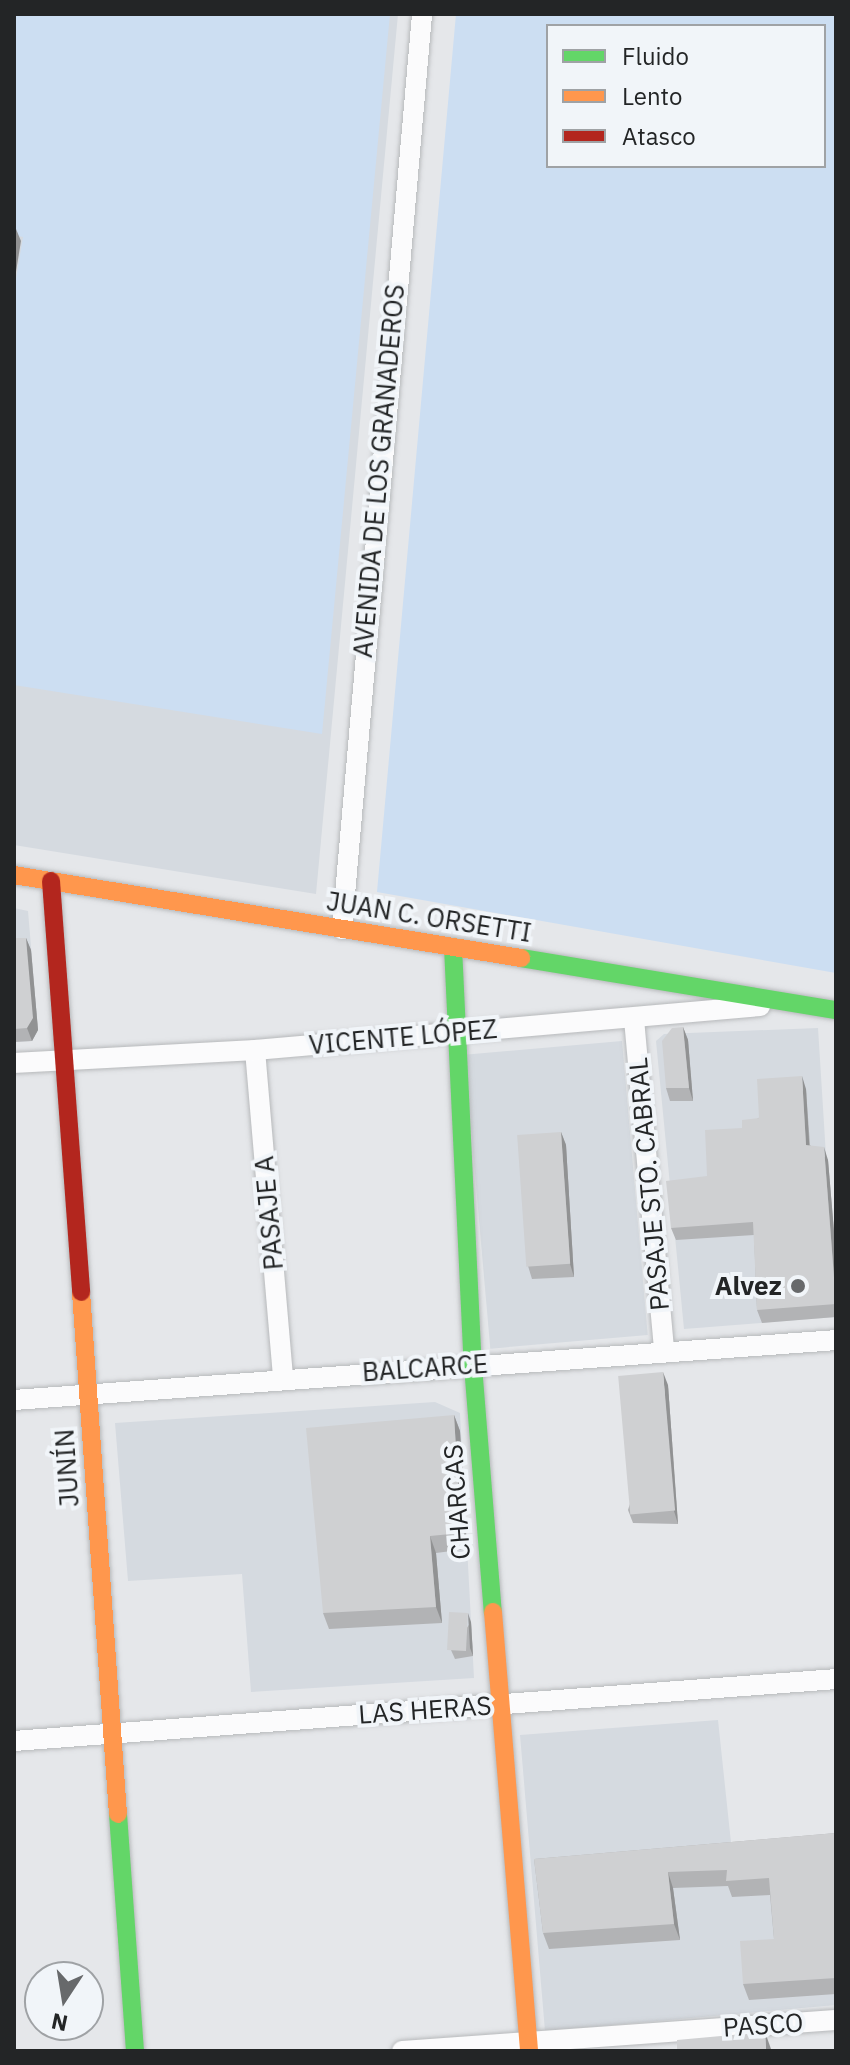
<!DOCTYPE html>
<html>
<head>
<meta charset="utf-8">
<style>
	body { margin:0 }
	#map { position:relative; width:850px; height:2065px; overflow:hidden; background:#e5e7ea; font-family:"IBM Plex Sans",sans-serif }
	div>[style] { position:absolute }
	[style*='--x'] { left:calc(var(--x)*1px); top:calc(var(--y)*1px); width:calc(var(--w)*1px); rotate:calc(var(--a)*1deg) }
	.built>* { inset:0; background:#d5dae0; transform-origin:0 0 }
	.green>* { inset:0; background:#ccdef2 }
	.roads { filter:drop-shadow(0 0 2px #b7b9bb) drop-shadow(0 0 2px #b7b9bb) }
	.street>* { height:20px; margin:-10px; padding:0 10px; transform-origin:10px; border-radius:10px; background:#fbfbfc }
	.fast>* { height:18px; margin:-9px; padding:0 9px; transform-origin:9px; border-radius:9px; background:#63d668 }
	.slow>* { height:18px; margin:-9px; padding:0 9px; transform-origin:9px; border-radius:9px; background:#ff974d }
	.jam>* { height:18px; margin:-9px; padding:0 9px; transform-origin:9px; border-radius:9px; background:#b3261e }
	.wall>* { inset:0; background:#b2b3b5 }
	.shaded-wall>* { inset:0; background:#919293 }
	.building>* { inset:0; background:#cfd0d2; transform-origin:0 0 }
	.dots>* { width:22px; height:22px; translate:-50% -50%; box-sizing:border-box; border:4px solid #f1f5f9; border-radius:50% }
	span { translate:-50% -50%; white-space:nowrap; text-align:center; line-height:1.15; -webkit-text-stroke:8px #f1f5f9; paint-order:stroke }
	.street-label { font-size:26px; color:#232526 }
	.poi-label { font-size:26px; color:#232526; font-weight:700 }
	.right { translate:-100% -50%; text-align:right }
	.frame { position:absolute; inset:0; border:16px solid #232526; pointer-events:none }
	.legend { position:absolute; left:546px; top:24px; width:280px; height:144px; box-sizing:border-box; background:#f1f5f9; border:2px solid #9fa2a5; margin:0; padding:10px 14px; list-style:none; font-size:24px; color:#232526 }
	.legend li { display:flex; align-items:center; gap:16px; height:40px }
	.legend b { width:40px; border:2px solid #9fa2a5 }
	.north { position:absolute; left:24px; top:1961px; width:80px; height:80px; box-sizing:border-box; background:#f1f5f9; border:2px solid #9fa2a5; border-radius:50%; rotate:192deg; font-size:22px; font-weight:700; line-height:32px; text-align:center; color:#232526 }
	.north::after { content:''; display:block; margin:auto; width:28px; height:36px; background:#67696b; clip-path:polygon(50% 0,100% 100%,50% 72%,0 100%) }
</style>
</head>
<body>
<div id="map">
	<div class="built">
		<div style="clip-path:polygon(14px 14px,398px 14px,316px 894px,14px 845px)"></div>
		<div style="clip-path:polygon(14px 908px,28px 911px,38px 1030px,32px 1041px,14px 1042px)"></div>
		<div style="clip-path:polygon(818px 1028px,836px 1317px,684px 1329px,656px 1041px,664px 1034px)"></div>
		<div style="left:622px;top:1041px;width:295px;height:158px;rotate:85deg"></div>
		<div style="clip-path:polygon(435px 1402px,460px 1413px,474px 1678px,251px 1692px,242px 1574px,128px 1581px,115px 1423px)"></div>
		<div style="clip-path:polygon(718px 1720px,732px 1852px,836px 1848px,836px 2005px,545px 2031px,520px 1735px)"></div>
	</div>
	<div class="green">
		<div style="clip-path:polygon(14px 14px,390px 14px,322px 734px,14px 685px,14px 291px,23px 237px,14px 235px)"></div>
		<div style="clip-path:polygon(evenodd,456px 14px,836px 14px,836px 973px,377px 892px,456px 14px,548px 26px,824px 26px,824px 166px,548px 166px,548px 26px)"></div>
	</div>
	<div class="roads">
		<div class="street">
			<div style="--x:342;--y:929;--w:918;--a:-85"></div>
			<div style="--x:634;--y:1019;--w:331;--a:84.8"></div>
			<div style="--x:255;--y:1050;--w:328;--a:85.1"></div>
			<div style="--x:14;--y:1063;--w:241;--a:-3.1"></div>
			<div style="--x:255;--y:1050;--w:507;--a:-4.98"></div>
			<div style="--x:14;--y:1400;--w:824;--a:-4.17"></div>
			<div style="--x:14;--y:1741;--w:824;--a:-4.31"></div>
			<div style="--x:402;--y:2051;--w:435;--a:-4.1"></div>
		</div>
		<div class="fast">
			<div style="--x:453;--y:947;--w:419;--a:87.3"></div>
			<div style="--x:473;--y:1366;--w:247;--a:85.4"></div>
			<div style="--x:521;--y:958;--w:319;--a:9.4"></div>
			<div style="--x:118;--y:1814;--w:238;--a:85.9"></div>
		</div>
		<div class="slow">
			<div style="--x:14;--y:875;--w:514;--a:9.3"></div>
			<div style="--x:81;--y:1292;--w:523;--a:85.95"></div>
			<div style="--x:493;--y:1612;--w:440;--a:85.3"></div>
		</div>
		<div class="jam">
			<div style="--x:51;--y:881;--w:412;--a:85.8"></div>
		</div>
	</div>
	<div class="wall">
		<div style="clip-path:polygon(14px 938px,26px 938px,31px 950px,38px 1030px,32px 1041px,14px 1042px)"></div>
		<div style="clip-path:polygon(683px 1027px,688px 1040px,693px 1101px,670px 1101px,666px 1088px)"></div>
		<div style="clip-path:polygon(806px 1089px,810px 1145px,828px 1160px,836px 1255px,836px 1317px,762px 1323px,757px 1310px,754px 1235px,676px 1240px,671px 1228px,742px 1128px)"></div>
		<div style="clip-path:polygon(561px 1132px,566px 1145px,574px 1277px,532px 1279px,528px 1266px)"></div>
		<div style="clip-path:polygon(668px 1385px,678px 1524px,633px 1523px,628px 1510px)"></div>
		<div style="clip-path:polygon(454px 1415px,460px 1431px,467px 1549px,436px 1553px,442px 1623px,329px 1629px,323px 1613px)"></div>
		<div style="clip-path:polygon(471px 1622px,473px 1656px,455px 1659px,451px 1650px)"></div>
		<div style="clip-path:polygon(836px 1833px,836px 1994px,749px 2000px,743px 1984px,774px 1939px,770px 1895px,732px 1897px,728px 1886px,673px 1888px,680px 1940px,549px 1949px,543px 1933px,534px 1859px)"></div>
	</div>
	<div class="shaded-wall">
		<div style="clip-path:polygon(16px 229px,21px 241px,14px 284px,14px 242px)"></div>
		<div style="clip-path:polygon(26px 938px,31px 950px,38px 1030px,32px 1041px,27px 1028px)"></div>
		<div style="clip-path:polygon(683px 1027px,688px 1040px,693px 1101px,689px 1088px)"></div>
		<div style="clip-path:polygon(802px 1076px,806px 1089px,810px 1158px,806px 1145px)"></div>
		<div style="clip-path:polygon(561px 1132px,566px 1145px,574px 1277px,570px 1264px)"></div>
		<div style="clip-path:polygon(824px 1147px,828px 1160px,836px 1255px,836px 1300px)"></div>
		<div style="clip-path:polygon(663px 1372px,668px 1385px,678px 1524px,674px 1511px)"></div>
		<div style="clip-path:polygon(454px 1415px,460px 1431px,467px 1549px,461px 1533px)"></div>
		<div style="clip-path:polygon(430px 1536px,436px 1553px,442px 1623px,436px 1607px)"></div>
		<div style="clip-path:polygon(468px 1613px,471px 1622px,473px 1656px,470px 1648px)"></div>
		<div style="clip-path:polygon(668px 1872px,673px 1888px,680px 1940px,674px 1924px)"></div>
		<div style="clip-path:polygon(765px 2032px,771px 2049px,771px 2051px,766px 2051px)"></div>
	</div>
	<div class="building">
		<div style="clip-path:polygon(14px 938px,26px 938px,33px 1018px,27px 1028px,14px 1029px)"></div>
		<div style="clip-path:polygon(683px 1027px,689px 1088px,666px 1088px,662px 1041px,672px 1028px)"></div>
		<div style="clip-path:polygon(802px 1076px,806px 1145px,824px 1147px,836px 1304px,757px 1310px,753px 1222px,671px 1228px,666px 1181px,707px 1176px,705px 1130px,742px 1128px,742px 1120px,759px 1118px,757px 1079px)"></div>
		<div style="left:561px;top:1132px;width:132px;height:44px;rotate:86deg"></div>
		<div style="left:663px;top:1372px;width:139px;height:45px;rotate:85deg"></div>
		<div style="clip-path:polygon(454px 1415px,461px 1533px,430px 1536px,436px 1607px,323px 1613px,306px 1428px)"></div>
		<div style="left:449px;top:1612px;width:19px;height:38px;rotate:3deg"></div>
		<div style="clip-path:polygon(836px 1833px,836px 1978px,743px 1984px,740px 1941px,774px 1939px,769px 1878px,726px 1881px,727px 1870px,668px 1872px,674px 1924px,543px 1933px,534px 1859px)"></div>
		<div style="clip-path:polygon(765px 2032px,766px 2051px,677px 2051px,677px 2040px)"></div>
	</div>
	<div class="dots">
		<div style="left:798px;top:1286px;background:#67696b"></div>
	</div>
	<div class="street-label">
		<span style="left:379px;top:471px;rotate:-85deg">AVENIDA DE LOS GRANADEROS</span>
		<span style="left:429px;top:917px;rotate:9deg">JUAN C. ORSETTI</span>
		<span style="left:403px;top:1037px;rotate:-5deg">VICENTE LÓPEZ</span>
		<span style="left:649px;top:1184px;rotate:-95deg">PASAJE STO. CABRAL</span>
		<span style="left:269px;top:1213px;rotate:-95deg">PASAJE A</span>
		<span style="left:425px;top:1368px;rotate:-4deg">BALCARCE</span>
		<span style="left:67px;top:1468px;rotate:-94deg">JUNÍN</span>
		<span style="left:457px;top:1502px;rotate:-94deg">CHARCAS</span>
		<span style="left:425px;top:1710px;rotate:-4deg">LAS HERAS</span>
		<span style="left:763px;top:2025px;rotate:-4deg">PASCO</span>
	</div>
	<div class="poi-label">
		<span class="right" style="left:782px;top:1286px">Alvez</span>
	</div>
	<div class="frame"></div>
	<ul class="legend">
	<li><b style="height:10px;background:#63d668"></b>Fluido</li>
	<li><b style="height:10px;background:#ff974d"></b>Lento</li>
	<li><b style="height:10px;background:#b3261e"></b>Atasco</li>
	</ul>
	<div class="north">N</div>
</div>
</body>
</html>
